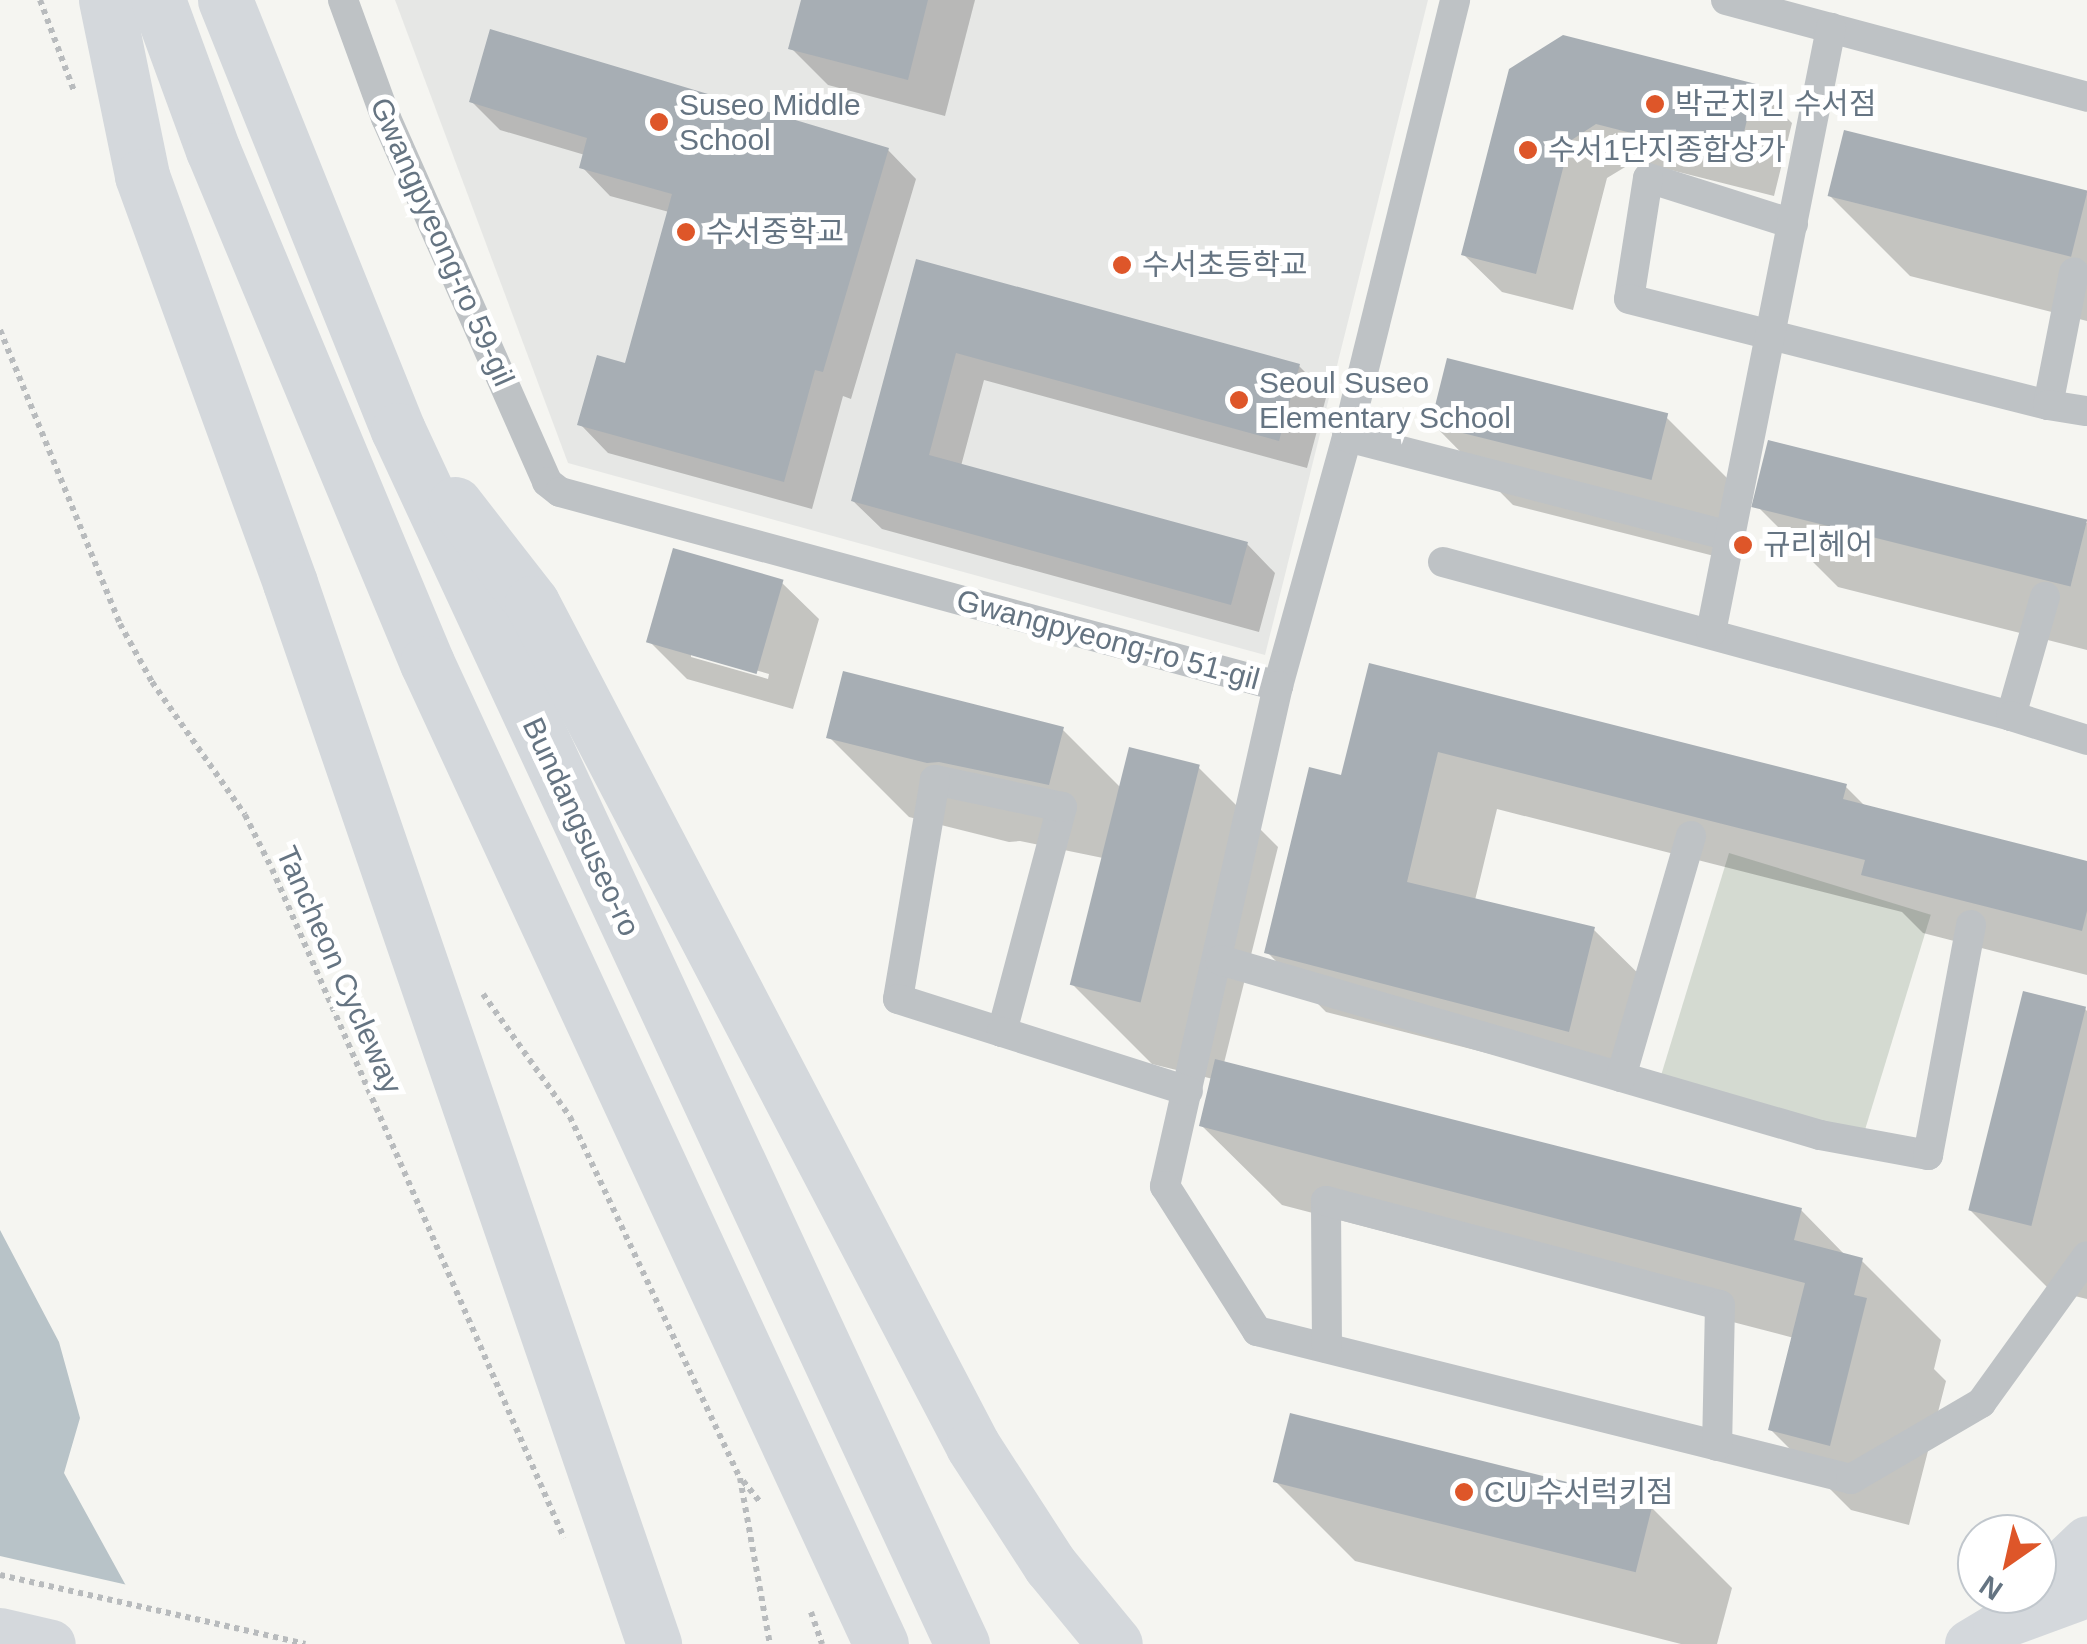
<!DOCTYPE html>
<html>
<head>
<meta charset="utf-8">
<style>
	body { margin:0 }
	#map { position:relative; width:2087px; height:1644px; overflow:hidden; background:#f5f5f1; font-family:Arial,"Noto Sans KR",sans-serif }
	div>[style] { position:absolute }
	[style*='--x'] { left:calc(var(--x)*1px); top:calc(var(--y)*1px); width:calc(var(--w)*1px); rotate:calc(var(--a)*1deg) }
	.built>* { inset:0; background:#e6e7e5 }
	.green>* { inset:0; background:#d4dad1; transform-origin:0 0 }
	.water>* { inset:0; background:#b8c3c8 }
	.pier>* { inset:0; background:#f5f5f1 }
	.shadow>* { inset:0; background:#0003 }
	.building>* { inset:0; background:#a7aeb4; transform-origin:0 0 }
	.path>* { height:6px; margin-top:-3px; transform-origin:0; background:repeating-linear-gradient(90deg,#b8bbbd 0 5px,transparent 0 10px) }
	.street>* { height:30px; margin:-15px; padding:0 15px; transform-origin:15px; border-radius:15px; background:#bec2c5 }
	.primary>* { height:48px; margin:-24px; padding:0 24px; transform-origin:24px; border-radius:24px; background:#d4d8dc }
	.highway>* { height:55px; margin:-27.5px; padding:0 27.5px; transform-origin:27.5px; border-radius:27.5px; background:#d4d8dc }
	.dots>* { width:28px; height:28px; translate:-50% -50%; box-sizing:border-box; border:5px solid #fff; border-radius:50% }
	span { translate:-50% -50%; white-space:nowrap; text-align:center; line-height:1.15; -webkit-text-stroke:10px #fff; paint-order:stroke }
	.poi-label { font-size:30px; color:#657482 }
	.left { translate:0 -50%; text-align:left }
	.street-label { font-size:30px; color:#657482 }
	.north { position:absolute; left:1957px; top:1514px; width:100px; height:100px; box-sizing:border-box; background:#fff; border:2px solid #c1c7cd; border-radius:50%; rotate:214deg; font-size:28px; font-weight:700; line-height:40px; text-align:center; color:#657482 }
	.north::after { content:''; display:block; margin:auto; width:35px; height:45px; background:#de5629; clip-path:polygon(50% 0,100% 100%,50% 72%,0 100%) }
</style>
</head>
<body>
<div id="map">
	<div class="built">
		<div style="clip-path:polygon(395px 0,1428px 0,1265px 655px,568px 463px)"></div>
	</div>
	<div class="green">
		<div style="left:1729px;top:853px;width:211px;height:231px;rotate:17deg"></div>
	</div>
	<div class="water">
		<div style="clip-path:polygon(0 1230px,59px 1342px,80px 1418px,64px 1473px,158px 1644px,0 1644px)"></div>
	</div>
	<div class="pier">
		<div style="clip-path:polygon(0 1556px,132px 1586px,163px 1644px,0 1644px)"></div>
	</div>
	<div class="shadow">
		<div style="clip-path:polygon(804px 0,975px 0,945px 116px,828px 85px,791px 48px)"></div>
		<div style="clip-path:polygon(1563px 38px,1755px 86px,1792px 123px,1774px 196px,1635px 161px,1607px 178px,1573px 310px,1502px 292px,1464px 255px)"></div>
		<div style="clip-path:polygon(472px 102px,888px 150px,916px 179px,851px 399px,843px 396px,812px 509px,608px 453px,580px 424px,627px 367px,669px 212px,610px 196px,582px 167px,585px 155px,500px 130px)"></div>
		<div style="clip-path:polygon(2087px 194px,2087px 321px,1910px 276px,1830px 196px)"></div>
		<div style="clip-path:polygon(918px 262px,1299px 366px,1327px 394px,1307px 468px,984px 380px,961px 466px,1247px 544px,1275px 573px,1259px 632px,882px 529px,853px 501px)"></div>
		<div style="clip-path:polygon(1666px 417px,1746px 497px,1730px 560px,1513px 505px,1433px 424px)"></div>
		<div style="clip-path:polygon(1758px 507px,2087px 523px,2087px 650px,1838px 587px)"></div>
		<div style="clip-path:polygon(evenodd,781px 582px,819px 619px,793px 709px,687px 679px,650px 642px,781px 582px,691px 652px,769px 674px,768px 679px,691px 657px,691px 652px)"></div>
		<div style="clip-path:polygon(1370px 666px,1845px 786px,1867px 808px,2087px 863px,2087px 975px,1923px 933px,1902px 912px,1497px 809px,1475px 900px,1593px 929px,1653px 988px,1628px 1089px,1326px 1012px,1267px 952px,1342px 778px)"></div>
		<div style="clip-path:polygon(1063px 730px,1121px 788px,1198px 767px,1278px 847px,1224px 1063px,1801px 1210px,1847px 1257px,1861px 1260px,1941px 1340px,1934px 1369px,1946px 1381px,1909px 1525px,1851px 1510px,1771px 1430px,1794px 1338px,1282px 1205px,1201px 1125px,1213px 1079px,1152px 1064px,1072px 984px,1103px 858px,1020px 841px,1009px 842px,909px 817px,829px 737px)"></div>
		<div style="clip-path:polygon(2085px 1009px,2087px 1011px,2087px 1299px,2050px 1290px,1970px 1210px)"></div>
		<div style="clip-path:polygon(1275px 1481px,1652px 1508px,1732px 1588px,1717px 1644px,1681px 1644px,1355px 1561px)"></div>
	</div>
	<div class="building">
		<div style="clip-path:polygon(801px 0,928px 0,908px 80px,788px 49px)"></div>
		<div style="clip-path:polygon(490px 29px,889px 148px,823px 372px,815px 370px,784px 482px,577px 425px,597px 355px,625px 363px,672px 194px,579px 168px,587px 138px,469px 102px)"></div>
		<div style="clip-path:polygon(1563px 35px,1756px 84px,1737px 160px,1596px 124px,1570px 141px,1536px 274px,1461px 255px,1509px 69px)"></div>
		<div style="left:1844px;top:130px;width:251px;height:68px;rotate:14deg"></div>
		<div style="clip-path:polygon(916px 259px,1300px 364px,1279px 441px,956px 353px,929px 455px,1248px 542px,1231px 605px,851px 501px)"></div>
		<div style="left:1447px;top:358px;width:228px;height:69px;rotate:14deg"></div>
		<div style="left:1768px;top:440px;width:329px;height:69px;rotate:14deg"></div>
		<div style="left:673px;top:548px;width:115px;height:98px;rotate:16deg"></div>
		<div style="clip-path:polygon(1369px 663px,1847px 784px,1843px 799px,2087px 861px,2087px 911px,2082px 931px,1861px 875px,1865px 860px,1438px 752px,1407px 882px,1595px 927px,1569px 1032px,1264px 953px,1309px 767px,1341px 775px)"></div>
		<div style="clip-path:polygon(843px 671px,1064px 727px,1049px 785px,939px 762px,927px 763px,826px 738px)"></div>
		<div style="left:1129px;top:747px;width:73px;height:245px;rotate:14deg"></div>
		<div style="left:2023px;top:991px;width:65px;height:226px;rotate:14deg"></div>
		<div style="clip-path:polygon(1215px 1059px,1802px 1208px,1794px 1240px,1863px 1258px,1854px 1295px,1867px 1298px,1830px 1446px,1768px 1430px,1805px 1283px,1199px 1126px)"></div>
		<div style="left:1290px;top:1413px;width:374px;height:71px;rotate:14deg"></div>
	</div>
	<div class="path">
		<div style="--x:40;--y:0;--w:97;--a:69.5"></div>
		<div style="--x:0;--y:330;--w:318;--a:67.8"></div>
		<div style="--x:120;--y:624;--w:66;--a:61.1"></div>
		<div style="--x:152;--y:682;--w:162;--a:55"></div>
		<div style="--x:245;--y:815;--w:60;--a:63.4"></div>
		<div style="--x:272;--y:869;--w:730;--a:66.42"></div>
		<div style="--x:483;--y:994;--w:151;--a:54.7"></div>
		<div style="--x:570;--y:1117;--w:399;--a:64.8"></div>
		<div style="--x:740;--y:1478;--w:169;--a:79.8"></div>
		<div style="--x:743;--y:1481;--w:27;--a:51"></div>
		<div style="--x:0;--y:1575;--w:313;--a:12.7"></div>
		<div style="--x:811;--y:1612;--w:34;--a:71"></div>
	</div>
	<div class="street">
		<div style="--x:343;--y:0;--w:126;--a:70"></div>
		<div style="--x:386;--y:118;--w:398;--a:66.1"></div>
		<div style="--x:547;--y:482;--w:16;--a:38"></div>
		<div style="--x:560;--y:492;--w:744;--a:15.12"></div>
		<div style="--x:1278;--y:686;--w:258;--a:-74.5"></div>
		<div style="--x:1347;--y:437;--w:450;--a:-76.1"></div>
		<div style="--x:1726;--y:0;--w:374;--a:15"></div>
		<div style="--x:1793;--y:224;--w:152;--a:-162.4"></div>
		<div style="--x:1648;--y:178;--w:122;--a:98.9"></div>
		<div style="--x:1629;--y:299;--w:432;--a:14.2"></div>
		<div style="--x:2048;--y:405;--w:135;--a:-78.9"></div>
		<div style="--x:2048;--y:405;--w:39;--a:9"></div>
		<div style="--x:1347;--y:437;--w:397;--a:14.5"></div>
		<div style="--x:1443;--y:562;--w:589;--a:15.17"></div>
		<div style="--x:2011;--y:716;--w:124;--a:-74.1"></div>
		<div style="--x:1711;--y:632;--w:616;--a:-78.76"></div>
		<div style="--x:1278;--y:686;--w:513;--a:102.73"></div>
		<div style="--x:1165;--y:1186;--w:172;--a:57.6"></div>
		<div style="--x:1257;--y:1331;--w:612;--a:13.99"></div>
		<div style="--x:1851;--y:1479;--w:151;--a:-30.3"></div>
		<div style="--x:1981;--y:1403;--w:181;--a:-54.2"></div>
		<div style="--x:2011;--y:716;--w:80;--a:17.5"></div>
		<div style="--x:1220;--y:960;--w:625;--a:16.26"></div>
		<div style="--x:1820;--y:1135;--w:110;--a:10.5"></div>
		<div style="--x:1928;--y:1155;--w:234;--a:-79.4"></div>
		<div style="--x:1002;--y:1032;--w:233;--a:-75.1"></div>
		<div style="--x:1062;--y:807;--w:130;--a:-168"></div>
		<div style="--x:935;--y:780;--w:222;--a:99.6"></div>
		<div style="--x:898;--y:999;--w:109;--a:17.6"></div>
		<div style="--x:1002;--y:1032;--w:195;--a:17.6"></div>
		<div style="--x:1621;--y:1077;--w:251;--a:-73.8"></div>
		<div style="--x:1327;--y:1348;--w:147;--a:-90.4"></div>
		<div style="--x:1326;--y:1201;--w:407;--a:14.8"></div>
		<div style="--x:1720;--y:1305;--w:141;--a:91.2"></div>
	</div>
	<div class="primary">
		<div style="--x:2037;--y:1588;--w:69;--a:-43.8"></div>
		<div style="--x:0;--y:1632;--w:53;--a:13"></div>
		<div style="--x:1969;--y:1644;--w:33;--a:-31"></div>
		<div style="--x:1997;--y:1627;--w:96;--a:-20.1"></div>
	</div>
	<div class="highway">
		<div style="--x:106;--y:0;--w:180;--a:78.4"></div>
		<div style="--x:142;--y:176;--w:433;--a:70"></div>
		<div style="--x:290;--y:583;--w:1122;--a:71.06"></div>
		<div style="--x:158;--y:0;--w:160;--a:69.9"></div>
		<div style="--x:213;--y:150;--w:556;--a:67.36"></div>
		<div style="--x:427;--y:663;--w:1081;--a:65.17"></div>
		<div style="--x:225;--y:0;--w:463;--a:68.1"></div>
		<div style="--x:398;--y:430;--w:1339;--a:65.08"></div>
		<div style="--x:455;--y:504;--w:125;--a:52.1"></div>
		<div style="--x:532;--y:603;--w:951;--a:62.38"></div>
		<div style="--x:973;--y:1446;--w:142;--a:57.1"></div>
		<div style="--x:1050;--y:1565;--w:102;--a:50.6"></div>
	</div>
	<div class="dots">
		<div style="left:1655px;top:104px;background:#de5629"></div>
		<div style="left:659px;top:122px;background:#de5629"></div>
		<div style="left:1528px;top:150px;background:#de5629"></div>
		<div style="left:686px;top:232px;background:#de5629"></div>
		<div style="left:1122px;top:265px;background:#de5629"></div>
		<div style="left:1239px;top:400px;background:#de5629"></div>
		<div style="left:1743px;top:545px;background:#de5629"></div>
		<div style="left:1464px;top:1492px;background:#de5629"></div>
	</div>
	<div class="poi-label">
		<span class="left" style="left:1675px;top:104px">박군치킨 수서점</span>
		<span class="left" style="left:679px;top:122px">Suseo Middle<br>School</span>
		<span class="left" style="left:1548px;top:150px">수서1단지종합상가</span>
		<span class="left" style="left:706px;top:232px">수서중학교</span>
		<span class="left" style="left:1142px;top:265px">수서초등학교</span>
		<span class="left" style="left:1259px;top:400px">Seoul Suseo<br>Elementary School</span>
		<span class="left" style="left:1763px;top:545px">규리헤어</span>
		<span class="left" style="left:1484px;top:1492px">CU 수서럭키점</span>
	</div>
	<div class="street-label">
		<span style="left:442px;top:242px;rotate:66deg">Gwangpyeong-ro 59-gil</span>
		<span style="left:1108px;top:640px;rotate:15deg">Gwangpyeong-ro 51-gil</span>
		<span style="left:581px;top:827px;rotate:65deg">Bundangsuseo-ro</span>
		<span style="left:339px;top:970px;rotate:66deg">Tancheon Cycleway</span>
	</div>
	<div class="north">N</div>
</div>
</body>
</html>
